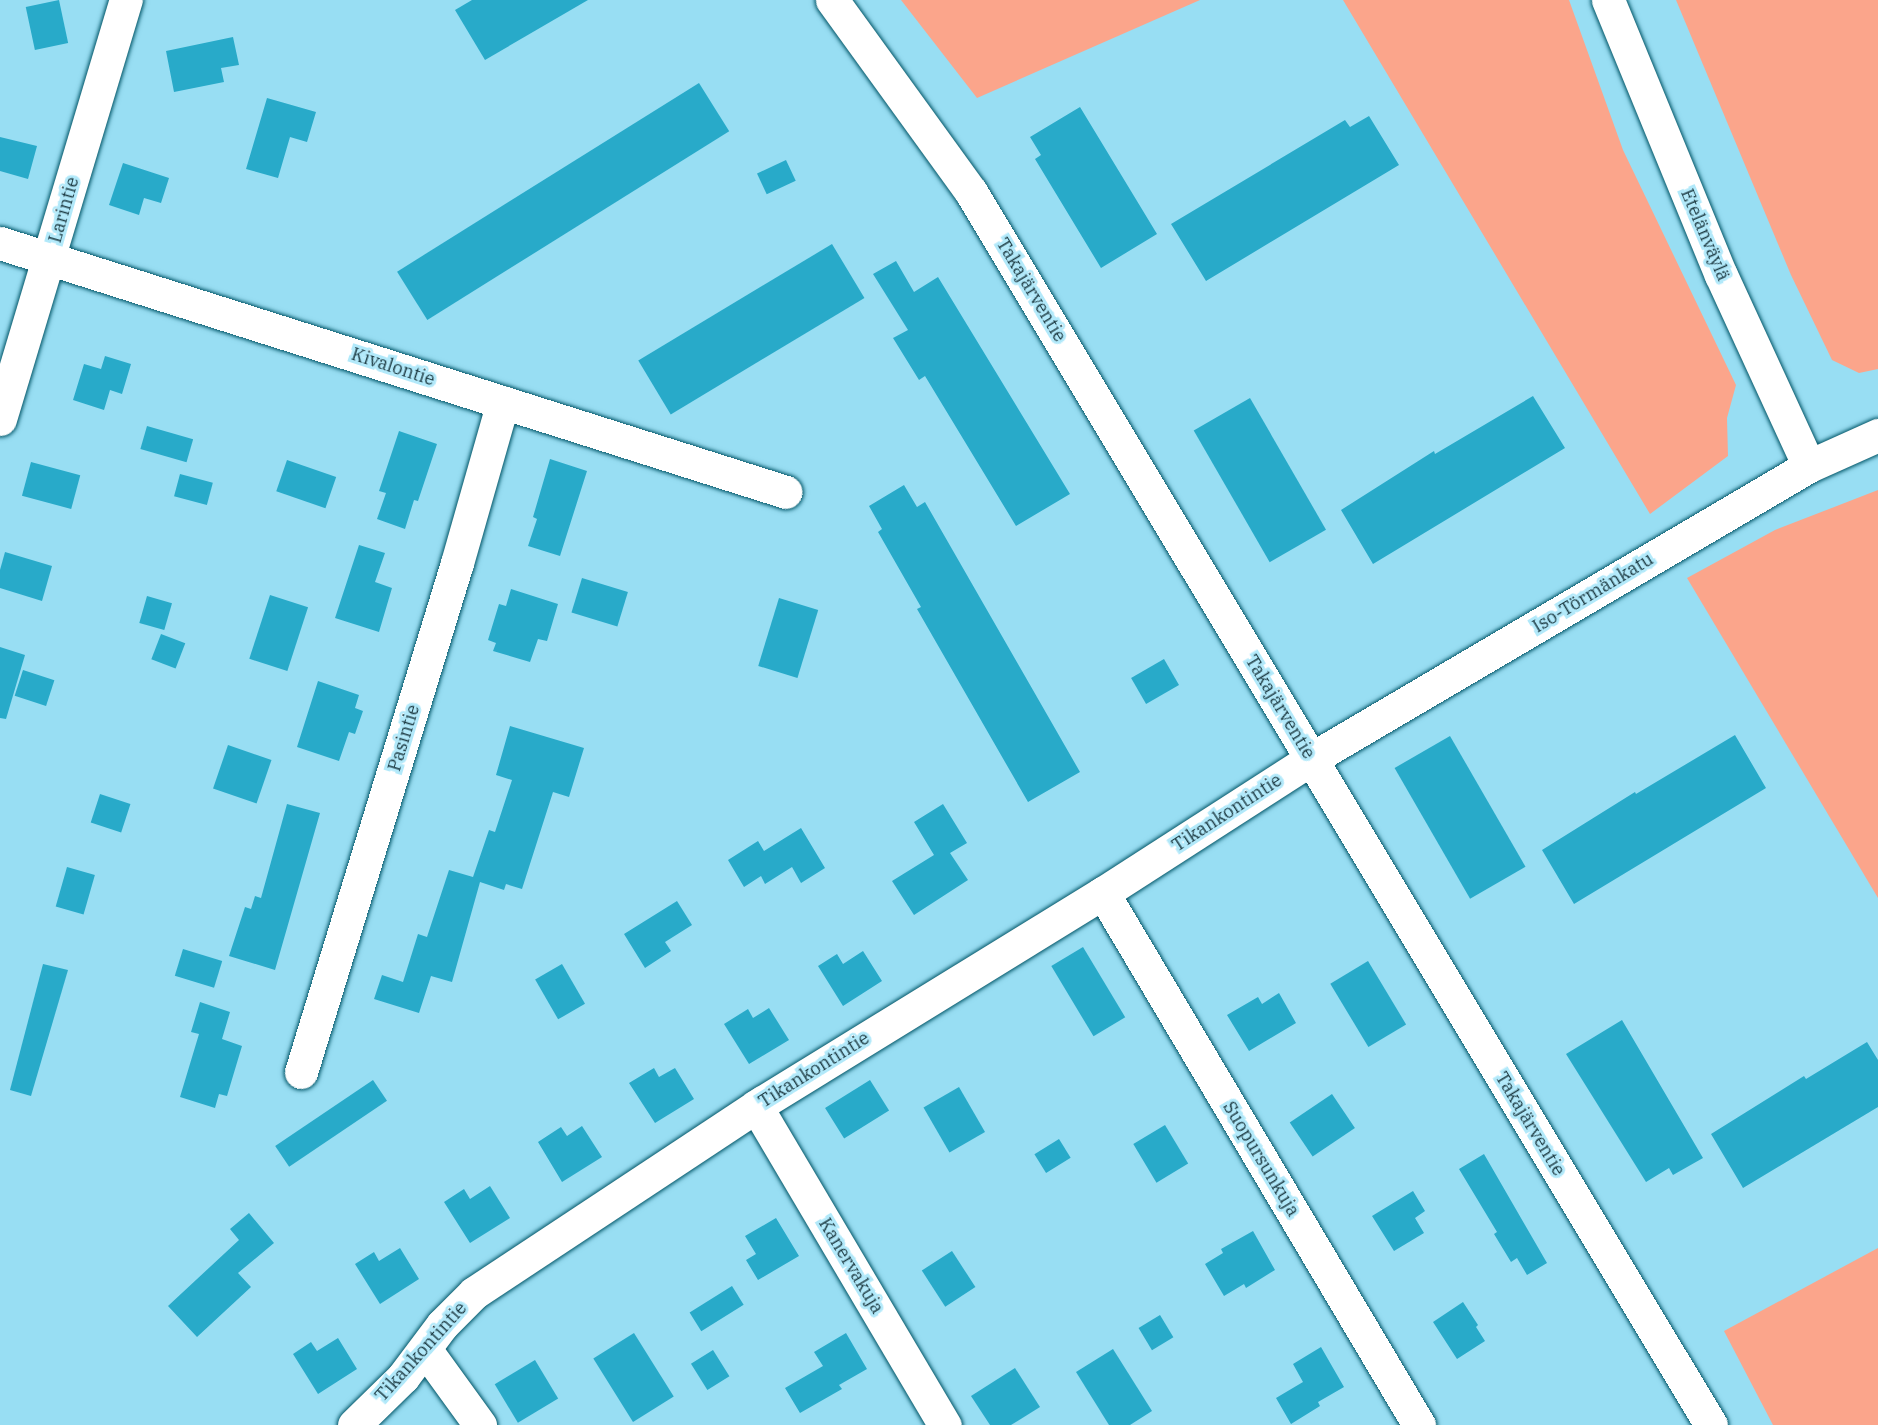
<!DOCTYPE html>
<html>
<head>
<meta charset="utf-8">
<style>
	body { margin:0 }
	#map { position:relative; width:1878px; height:1425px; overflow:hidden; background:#98def3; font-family:"IBM Plex Serif",serif }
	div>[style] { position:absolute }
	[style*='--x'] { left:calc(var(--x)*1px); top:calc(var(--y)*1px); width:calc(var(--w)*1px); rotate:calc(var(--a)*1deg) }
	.green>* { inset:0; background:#fba58b }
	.building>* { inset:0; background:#28aac9; transform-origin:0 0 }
	.roads { filter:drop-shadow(0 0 2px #005567) drop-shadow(0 0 2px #005567) }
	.street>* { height:33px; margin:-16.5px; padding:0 16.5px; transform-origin:16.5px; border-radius:16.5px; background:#fff }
	.secondary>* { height:33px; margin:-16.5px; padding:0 16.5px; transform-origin:16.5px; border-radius:16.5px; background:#fff }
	span { translate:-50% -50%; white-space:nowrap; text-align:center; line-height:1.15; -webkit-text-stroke:6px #b2e9fa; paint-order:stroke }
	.street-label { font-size:18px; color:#1c3941 }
</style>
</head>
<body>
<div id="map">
	<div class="green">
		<div style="clip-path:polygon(901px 0,1200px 0,977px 98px)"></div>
		<div style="clip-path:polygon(1343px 0,1569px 0,1623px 150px,1736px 385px,1727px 418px,1728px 456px,1650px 514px)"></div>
		<div style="clip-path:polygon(1676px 0,1878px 0,1878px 369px,1859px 373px,1832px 360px,1791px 275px)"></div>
		<div style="clip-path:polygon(1878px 490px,1878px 898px,1687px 578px,1775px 530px)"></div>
		<div style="clip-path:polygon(1878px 1248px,1878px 1425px,1773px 1425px,1724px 1331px)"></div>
	</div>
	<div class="building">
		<div style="left:59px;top:0;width:44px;height:34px;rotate:78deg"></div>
		<div style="clip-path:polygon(472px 0,588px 0,485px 60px,455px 10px)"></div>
		<div style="clip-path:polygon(233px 37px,239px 65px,221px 68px,224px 82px,174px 92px,166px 51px)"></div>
		<div style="left:699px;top:83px;width:57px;height:356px;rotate:58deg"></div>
		<div style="clip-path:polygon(267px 98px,316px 112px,307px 142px,290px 137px,278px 178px,246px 169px)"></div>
		<div style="clip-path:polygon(1080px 107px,1157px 234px,1101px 268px,1035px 159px,1041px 155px,1030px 137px)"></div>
		<div style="clip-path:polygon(1369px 116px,1399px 165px,1206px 281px,1171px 224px,1345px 120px,1350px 127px)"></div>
		<div style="clip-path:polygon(0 137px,37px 146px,28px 179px,0 171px)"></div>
		<div style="left:786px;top:160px;width:23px;height:32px;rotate:65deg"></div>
		<div style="clip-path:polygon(123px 163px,169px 178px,161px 203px,144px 198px,139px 215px,109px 205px)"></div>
		<div style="left:832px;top:244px;width:63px;height:226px;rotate:59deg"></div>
		<div style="clip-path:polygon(896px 261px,914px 292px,938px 277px,1070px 494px,1016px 526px,925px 376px,919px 380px,893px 338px,908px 330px,873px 274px)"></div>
		<div style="clip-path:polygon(105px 356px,131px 364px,122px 394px,110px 390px,104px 410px,73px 400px,84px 364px,101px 369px)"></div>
		<div style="clip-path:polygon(1533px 396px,1565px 448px,1373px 564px,1341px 510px,1434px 451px,1435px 454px)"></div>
		<div style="left:1250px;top:398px;width:152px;height:65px;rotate:60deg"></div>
		<div style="left:147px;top:426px;width:48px;height:24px;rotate:16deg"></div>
		<div style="clip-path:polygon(399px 431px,437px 444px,418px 501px,414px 500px,405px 529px,377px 519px,386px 493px,379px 491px)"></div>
		<div style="clip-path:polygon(550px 459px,587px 471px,560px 556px,528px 546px,537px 519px,533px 517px)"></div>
		<div style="left:287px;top:460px;width:52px;height:33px;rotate:19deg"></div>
		<div style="left:31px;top:462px;width:51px;height:35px;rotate:15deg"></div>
		<div style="left:180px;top:474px;width:34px;height:23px;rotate:15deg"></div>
		<div style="clip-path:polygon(904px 485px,917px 507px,925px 502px,1080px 772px,1028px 802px,917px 609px,921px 607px,878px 532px,882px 529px,869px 506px)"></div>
		<div style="clip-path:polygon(359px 545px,385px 553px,375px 582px,392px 588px,379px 632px,335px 618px)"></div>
		<div style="clip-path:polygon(5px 552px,52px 566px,42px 601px,0 588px,0 570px)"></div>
		<div style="left:582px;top:578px;width:48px;height:36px;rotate:17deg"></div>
		<div style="clip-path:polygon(511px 589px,558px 604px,547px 641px,538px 639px,530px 662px,493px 651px,496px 643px,488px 640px,499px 604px,506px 606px)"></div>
		<div style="left:270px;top:595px;width:40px;height:67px;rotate:18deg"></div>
		<div style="left:147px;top:596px;width:26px;height:28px;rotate:16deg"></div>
		<div style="left:779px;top:598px;width:41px;height:71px;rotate:17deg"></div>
		<div style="left:161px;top:634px;width:26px;height:27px;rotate:21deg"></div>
		<div style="clip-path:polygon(0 647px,25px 655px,6px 719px,0 718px)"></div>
		<div style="left:1164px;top:659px;width:30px;height:38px;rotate:60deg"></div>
		<div style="left:23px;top:670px;width:33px;height:27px;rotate:18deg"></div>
		<div style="clip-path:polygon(318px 681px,359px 695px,355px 708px,363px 711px,355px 734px,349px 732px,339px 761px,297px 747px)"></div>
		<div style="clip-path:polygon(510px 726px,584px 748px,569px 797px,553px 792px,522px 889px,506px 884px,504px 890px,480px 882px,452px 982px,431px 976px,419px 1013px,374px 999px,382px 975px,403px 982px,418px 934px,427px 937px,449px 870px,473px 877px,489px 830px,495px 832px,512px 780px,496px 775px)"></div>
		<div style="clip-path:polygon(1735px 735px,1766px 788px,1574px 904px,1542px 850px,1635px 792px,1636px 794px)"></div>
		<div style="left:1450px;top:736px;width:151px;height:64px;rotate:60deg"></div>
		<div style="left:228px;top:745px;width:46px;height:46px;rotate:19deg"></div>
		<div style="left:100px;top:794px;width:32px;height:30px;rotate:18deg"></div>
		<div style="clip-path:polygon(287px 804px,320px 813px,275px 970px,229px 956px,245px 907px,251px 909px,255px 896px,261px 898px)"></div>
		<div style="clip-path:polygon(943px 804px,967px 843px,950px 853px,968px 880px,914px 915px,892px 881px,934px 855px,914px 822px)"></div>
		<div style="clip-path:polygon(801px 828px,825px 868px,801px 883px,792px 867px,765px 884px,761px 876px,744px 887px,728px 860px,758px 841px,764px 851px)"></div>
		<div style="left:67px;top:867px;width:29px;height:41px;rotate:16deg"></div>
		<div style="clip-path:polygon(677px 901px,692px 925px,665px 942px,671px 951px,645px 968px,624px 934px)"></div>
		<div style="left:1083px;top:947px;width:82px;height:37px;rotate:59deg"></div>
		<div style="left:183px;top:949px;width:41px;height:28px;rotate:17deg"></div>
		<div style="clip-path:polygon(863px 951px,882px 981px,843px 1006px,818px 966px,837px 954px,843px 964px)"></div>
		<div style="left:1368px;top:961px;width:74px;height:44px;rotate:59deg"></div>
		<div style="clip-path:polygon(43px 964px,68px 970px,31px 1096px,10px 1090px)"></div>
		<div style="left:562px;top:964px;width:46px;height:31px;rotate:60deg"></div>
		<div style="clip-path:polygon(1279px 993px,1296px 1023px,1249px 1051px,1227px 1015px,1258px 997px,1262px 1004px)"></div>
		<div style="clip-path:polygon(200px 1002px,230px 1012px,222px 1039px,242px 1046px,227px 1096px,219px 1094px,215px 1108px,180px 1097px,199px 1034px,191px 1032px)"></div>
		<div style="clip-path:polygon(769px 1008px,789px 1040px,749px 1064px,724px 1024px,748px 1009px,753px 1018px)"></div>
		<div style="clip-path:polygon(1622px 1020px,1703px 1158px,1673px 1175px,1669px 1168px,1646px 1182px,1566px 1054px)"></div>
		<div style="clip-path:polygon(1867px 1042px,1878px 1060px,1878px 1107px,1743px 1188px,1711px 1134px,1804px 1076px,1806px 1079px)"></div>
		<div style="clip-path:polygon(654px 1068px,659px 1077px,675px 1068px,694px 1099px,655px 1123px,629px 1083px)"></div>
		<div style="left:373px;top:1080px;width:25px;height:118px;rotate:56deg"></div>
		<div style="left:870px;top:1080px;width:36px;height:53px;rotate:58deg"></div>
		<div style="left:959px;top:1087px;width:52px;height:41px;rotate:60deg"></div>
		<div style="left:1332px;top:1094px;width:41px;height:51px;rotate:56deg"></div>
		<div style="left:1165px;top:1125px;width:45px;height:37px;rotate:59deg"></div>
		<div style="clip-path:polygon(582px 1126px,602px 1157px,562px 1182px,538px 1142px,561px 1127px,567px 1136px)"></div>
		<div style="left:1059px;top:1139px;width:22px;height:29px;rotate:58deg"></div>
		<div style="clip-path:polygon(1484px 1154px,1547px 1263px,1527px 1275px,1517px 1258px,1511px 1262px,1494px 1234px,1497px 1232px,1459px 1169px)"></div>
		<div style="clip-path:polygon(490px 1186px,510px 1218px,470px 1243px,444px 1202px,464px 1189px,470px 1199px)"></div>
		<div style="clip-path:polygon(1413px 1191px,1425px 1211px,1415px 1218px,1424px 1233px,1394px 1251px,1372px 1216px)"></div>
		<div style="clip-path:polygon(249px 1213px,274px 1243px,238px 1273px,251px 1287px,197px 1337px,168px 1306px,239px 1240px,230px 1229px)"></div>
		<div style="clip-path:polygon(776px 1218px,799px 1256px,758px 1280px,746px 1260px,756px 1254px,745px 1236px)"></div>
		<div style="clip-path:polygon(1253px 1231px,1275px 1270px,1246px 1288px,1244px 1284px,1224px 1296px,1205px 1264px,1223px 1253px,1221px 1249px)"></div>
		<div style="clip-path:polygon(400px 1248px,419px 1279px,380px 1304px,355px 1264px,374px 1252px,379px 1261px)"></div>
		<div style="left:952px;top:1251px;width:43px;height:36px;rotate:57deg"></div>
		<div style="left:732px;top:1286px;width:22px;height:50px;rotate:58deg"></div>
		<div style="clip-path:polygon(1463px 1302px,1478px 1325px,1476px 1327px,1485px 1341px,1457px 1359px,1433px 1322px)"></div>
		<div style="left:1160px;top:1315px;width:26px;height:25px;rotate:59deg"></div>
		<div style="left:634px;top:1333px;width:75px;height:48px;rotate:58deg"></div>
		<div style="clip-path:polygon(846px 1333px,867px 1369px,839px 1385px,842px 1389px,800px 1413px,785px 1388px,823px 1366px,814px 1352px)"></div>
		<div style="clip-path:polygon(338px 1338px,357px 1369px,318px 1394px,293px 1354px,311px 1342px,317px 1351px)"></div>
		<div style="clip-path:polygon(1321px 1347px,1344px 1387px,1318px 1402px,1320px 1406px,1291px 1424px,1276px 1398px,1303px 1382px,1293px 1364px)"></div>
		<div style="clip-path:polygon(1113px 1349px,1152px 1411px,1130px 1425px,1109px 1425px,1076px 1372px)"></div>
		<div style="left:713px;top:1350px;width:31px;height:26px;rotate:58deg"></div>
		<div style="left:535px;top:1360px;width:45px;height:47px;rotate:59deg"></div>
		<div style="clip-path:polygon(1015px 1368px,1040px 1407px,1011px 1425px,990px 1425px,971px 1396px)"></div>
	</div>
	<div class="roads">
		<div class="street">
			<div style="--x:0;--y:243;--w:824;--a:17.58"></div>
			<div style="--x:0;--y:419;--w:438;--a:-73.3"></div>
			<div style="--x:1103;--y:893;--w:619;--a:59.29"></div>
			<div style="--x:301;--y:1072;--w:532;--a:-72.96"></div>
			<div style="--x:457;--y:563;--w:167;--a:-74.1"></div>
			<div style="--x:756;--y:1106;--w:371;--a:59.4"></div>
			<div style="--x:425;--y:1349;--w:94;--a:54.1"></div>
			<div style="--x:354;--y:1425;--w:69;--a:-44.4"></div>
			<div style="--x:403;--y:1377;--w:65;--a:-53.1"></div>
			<div style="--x:442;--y:1325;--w:45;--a:-45"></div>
			<div style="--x:474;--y:1293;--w:346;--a:-33.5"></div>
			<div style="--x:763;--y:1102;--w:399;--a:-31.6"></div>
			<div style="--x:1103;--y:893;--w:247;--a:-32.8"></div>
		</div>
		<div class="secondary">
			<div style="--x:832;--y:0;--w:237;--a:54.1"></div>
			<div style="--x:971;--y:192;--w:1438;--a:59.03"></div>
			<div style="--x:1608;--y:0;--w:297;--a:67.7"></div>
			<div style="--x:1721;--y:275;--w:210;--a:65.3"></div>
			<div style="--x:1311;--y:759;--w:578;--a:-30.47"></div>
			<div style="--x:1809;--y:466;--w:76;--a:-24.2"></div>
		</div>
	</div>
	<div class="street-label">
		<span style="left:64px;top:210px;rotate:-74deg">Larintie</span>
		<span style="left:1705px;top:235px;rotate:67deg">Etelänväylä</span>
		<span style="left:1031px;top:290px;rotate:59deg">Takajärventie</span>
		<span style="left:393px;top:367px;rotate:18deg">Kivalontie</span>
		<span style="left:1593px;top:593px;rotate:-31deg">Iso-Törmänkatu</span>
		<span style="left:1280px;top:707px;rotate:59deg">Takajärventie</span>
		<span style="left:404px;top:738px;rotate:-73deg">Pasintie</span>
		<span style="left:1227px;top:813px;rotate:-33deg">Tikankontintie</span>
		<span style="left:814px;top:1070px;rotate:-32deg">Tikankontintie</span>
		<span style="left:1530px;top:1124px;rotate:59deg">Takajärventie</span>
		<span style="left:1261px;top:1159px;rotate:59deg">Suopursunkuja</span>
		<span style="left:851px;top:1266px;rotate:59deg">Kanervakuja</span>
		<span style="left:421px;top:1352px;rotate:-48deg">Tikankontintie</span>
	</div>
</div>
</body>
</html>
